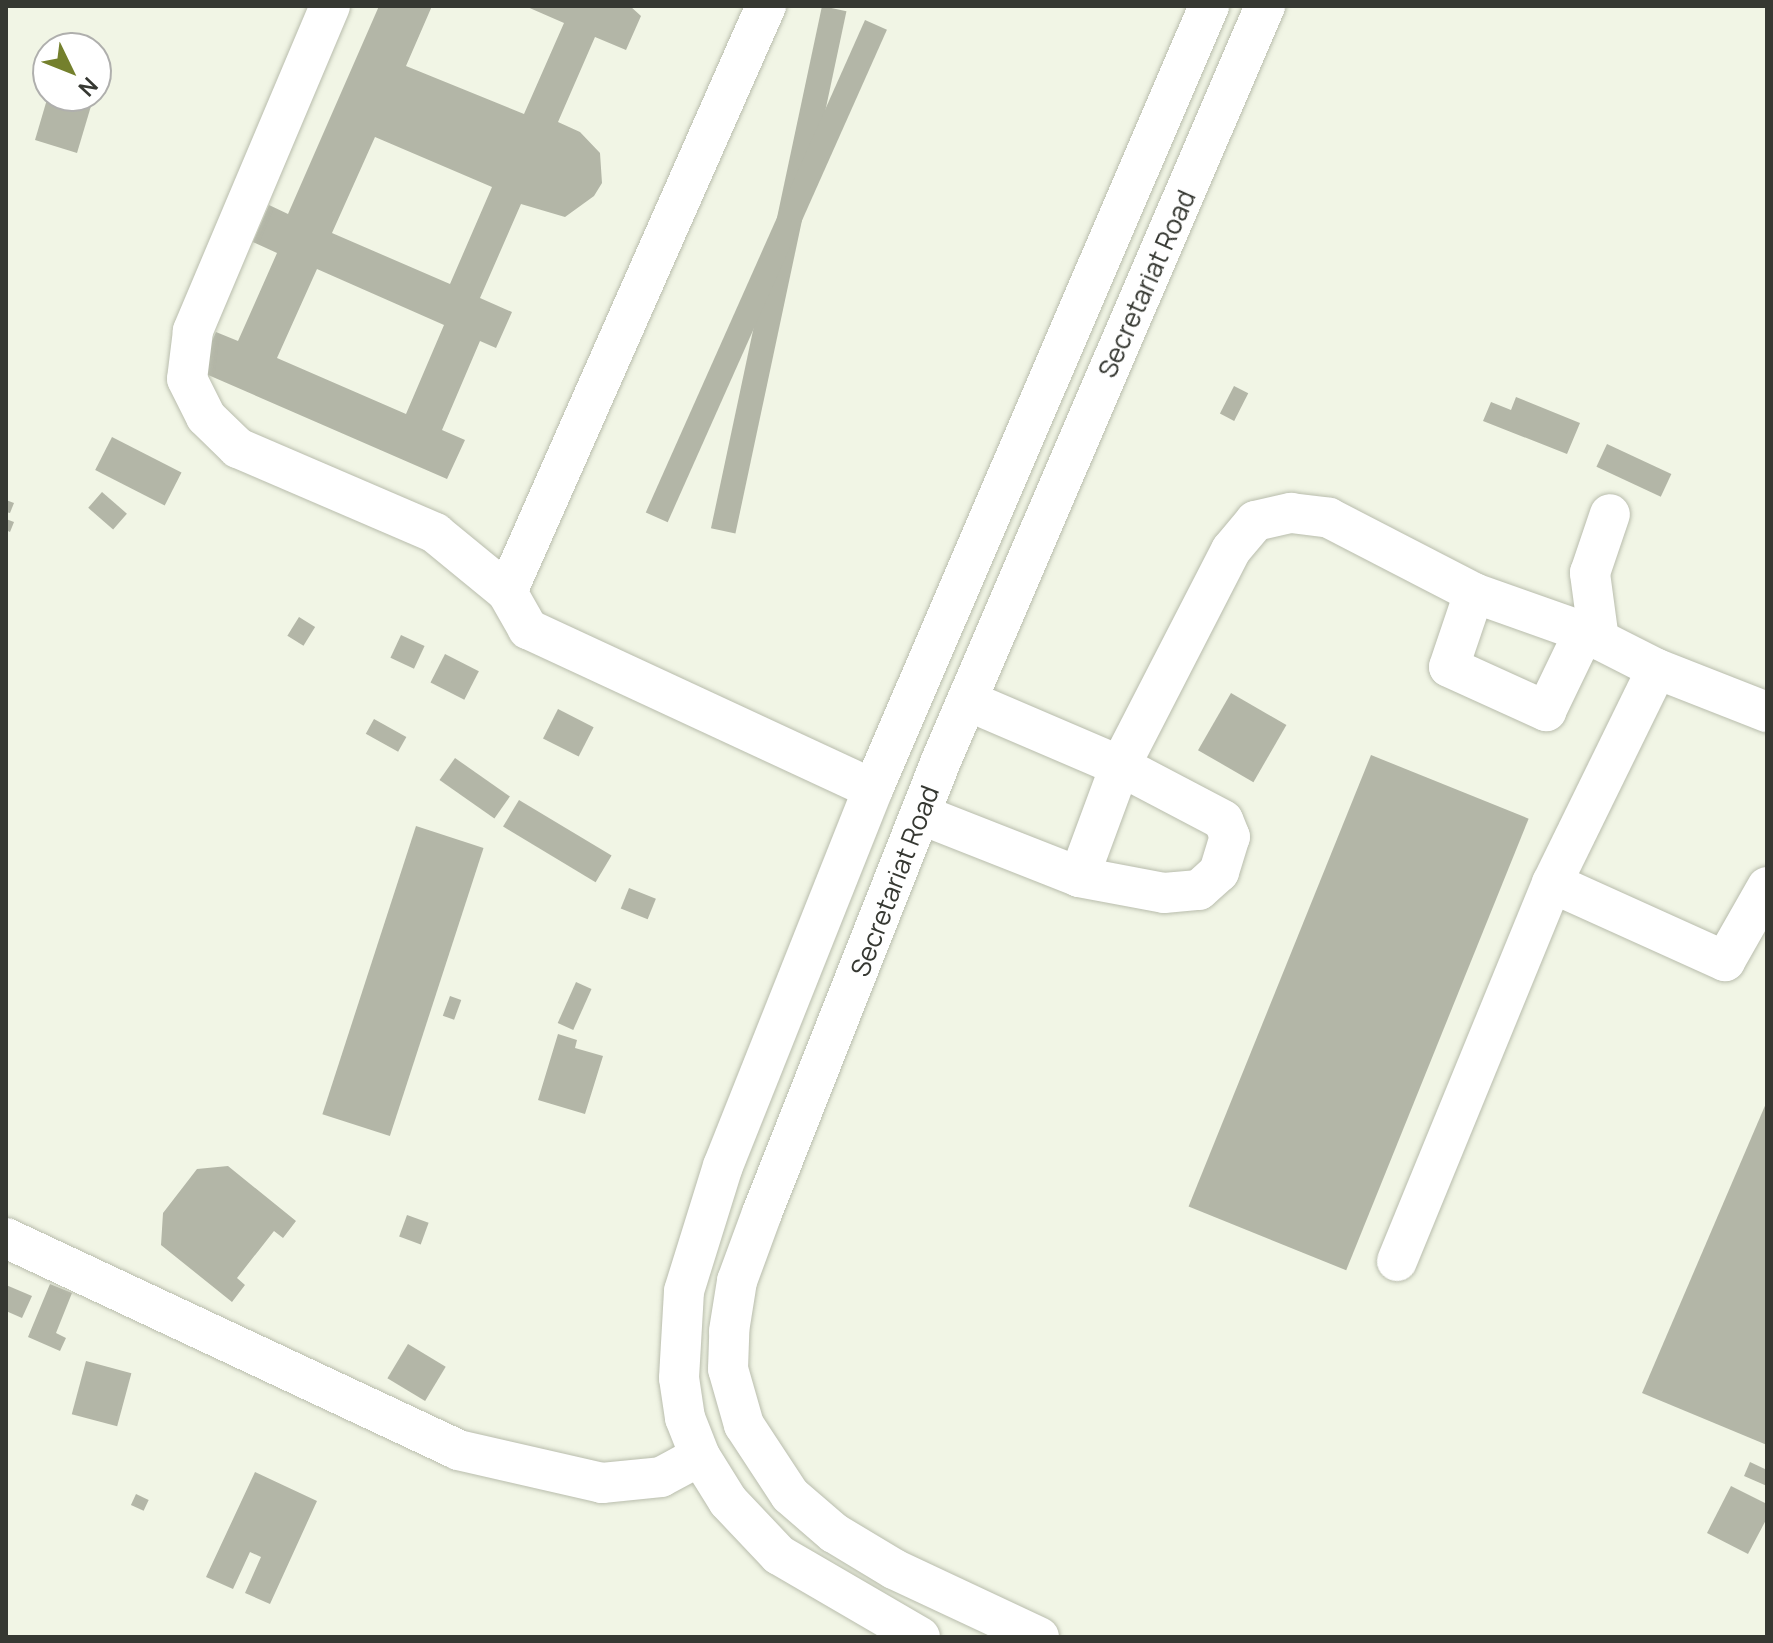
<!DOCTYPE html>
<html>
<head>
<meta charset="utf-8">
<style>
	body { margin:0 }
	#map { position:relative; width:1773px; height:1643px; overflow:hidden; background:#f1f5e5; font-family:Manrope,sans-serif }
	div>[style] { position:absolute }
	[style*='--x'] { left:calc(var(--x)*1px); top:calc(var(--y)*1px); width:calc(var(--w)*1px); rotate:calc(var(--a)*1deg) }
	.building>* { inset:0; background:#b3b6a7; transform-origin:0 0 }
	.roads { filter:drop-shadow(0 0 2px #b9bdad) drop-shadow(0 0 2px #b9bdad) }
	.minor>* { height:40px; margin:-20px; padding:0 20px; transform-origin:20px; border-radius:20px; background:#fff }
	span { translate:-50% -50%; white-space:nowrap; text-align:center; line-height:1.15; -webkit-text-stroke:7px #fff; paint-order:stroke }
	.street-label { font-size:26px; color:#363832 }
	.frame { position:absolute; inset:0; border:8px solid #363832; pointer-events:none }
	.north { position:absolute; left:32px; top:32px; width:80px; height:80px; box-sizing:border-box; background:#fff; border:2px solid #afafad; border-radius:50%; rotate:133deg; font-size:22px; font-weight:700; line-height:32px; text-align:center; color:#363832 }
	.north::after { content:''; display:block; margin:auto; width:28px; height:36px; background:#74802d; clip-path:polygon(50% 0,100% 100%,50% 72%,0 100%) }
</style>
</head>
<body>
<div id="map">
	<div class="building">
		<div style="clip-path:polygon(evenodd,379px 6px,432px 6px,406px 66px,524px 114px,564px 23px,525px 6px,630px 6px,641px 16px,626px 50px,595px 37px,558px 122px,580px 132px,600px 153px,602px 183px,594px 196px,565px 217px,521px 204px,480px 298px,512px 312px,496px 348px,480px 341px,442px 430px,465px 440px,447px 479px,199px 371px,216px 332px,238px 341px,277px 253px,253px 242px,269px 205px,288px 214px,379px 6px,375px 137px,492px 187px,450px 284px,332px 233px,375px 137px,379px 6px,317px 269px,444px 325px,406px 414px,277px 358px,317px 269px)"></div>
		<div style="left:822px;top:6px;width:25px;height:534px;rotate:12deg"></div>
		<div style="left:865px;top:20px;width:24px;height:539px;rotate:24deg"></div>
		<div style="clip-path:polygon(48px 96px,94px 96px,77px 153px,35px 140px)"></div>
		<div style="left:1234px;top:386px;width:16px;height:31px;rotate:27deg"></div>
		<div style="clip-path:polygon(1516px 397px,1580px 423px,1567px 454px,1483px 421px,1491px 402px,1511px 410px)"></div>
		<div style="left:112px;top:437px;width:78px;height:37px;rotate:27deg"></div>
		<div style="left:1607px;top:444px;width:71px;height:25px;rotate:25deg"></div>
		<div style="left:102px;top:492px;width:33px;height:21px;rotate:41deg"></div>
		<div style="clip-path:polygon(6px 500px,14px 503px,10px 513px,6px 512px)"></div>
		<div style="clip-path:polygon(6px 519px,14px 522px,10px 532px,6px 530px)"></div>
		<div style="left:299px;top:617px;width:19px;height:22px;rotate:32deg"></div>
		<div style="left:401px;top:635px;width:26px;height:25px;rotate:25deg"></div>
		<div style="left:445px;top:654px;width:38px;height:32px;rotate:27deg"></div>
		<div style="left:1231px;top:693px;width:64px;height:66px;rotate:30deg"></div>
		<div style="left:558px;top:709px;width:40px;height:33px;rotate:27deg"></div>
		<div style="left:374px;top:719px;width:37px;height:17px;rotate:29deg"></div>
		<div style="left:1371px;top:755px;width:170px;height:487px;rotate:22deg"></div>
		<div style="left:455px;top:758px;width:67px;height:27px;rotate:35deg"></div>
		<div style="left:519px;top:800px;width:108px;height:31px;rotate:31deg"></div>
		<div style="left:416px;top:826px;width:71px;height:303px;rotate:18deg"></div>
		<div style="left:629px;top:888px;width:29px;height:22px;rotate:22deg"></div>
		<div style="left:576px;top:982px;width:17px;height:45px;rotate:24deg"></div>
		<div style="left:450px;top:996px;width:12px;height:21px;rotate:20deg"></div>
		<div style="clip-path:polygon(558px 1034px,577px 1040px,575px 1048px,603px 1056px,585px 1114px,538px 1100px)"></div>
		<div style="clip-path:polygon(1767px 1101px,1767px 1445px,1642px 1393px)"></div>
		<div style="clip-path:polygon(228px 1166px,296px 1221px,283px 1238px,274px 1231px,237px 1278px,245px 1285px,232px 1302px,161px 1245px,163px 1213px,197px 1169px)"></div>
		<div style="left:407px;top:1215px;width:23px;height:23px;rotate:20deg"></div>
		<div style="clip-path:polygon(50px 1284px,72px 1293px,56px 1333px,66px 1338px,60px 1351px,28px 1337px)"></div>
		<div style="clip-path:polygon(6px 1285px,32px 1296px,22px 1318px,6px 1311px)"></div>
		<div style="left:408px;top:1344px;width:44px;height:40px;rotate:31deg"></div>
		<div style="left:86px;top:1361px;width:47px;height:55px;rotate:15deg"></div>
		<div style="clip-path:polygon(1750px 1462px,1767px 1470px,1767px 1486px,1744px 1476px)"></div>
		<div style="clip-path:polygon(255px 1472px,317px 1501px,270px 1604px,245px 1593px,261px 1557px,250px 1552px,233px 1589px,206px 1577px)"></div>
		<div style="clip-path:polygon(1731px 1486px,1767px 1504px,1767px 1518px,1748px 1554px,1707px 1533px)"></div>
		<div style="left:136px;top:1494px;width:14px;height:12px;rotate:25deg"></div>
	</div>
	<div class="roads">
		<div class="minor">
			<div style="--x:330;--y:6;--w:353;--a:112.9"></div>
			<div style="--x:193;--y:331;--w:48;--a:97.1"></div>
			<div style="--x:187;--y:379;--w:42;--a:63.4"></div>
			<div style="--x:206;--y:417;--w:45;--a:44.1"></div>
			<div style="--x:238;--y:448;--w:215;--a:23.3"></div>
			<div style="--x:435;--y:533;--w:93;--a:39.3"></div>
			<div style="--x:507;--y:592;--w:43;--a:60.4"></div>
			<div style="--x:528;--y:629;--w:380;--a:24.9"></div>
			<div style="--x:507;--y:592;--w:641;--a:-66.16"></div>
			<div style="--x:1474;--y:593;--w:78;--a:108.7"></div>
			<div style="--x:1449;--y:667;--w:107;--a:24.4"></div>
			<div style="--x:1546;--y:711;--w:88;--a:-64.3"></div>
			<div style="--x:1599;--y:640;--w:68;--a:-97.7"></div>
			<div style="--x:1590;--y:573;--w:62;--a:-71.3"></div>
			<div style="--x:922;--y:815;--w:169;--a:21.5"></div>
			<div style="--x:1079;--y:877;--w:86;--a:10.7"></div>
			<div style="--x:1164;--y:893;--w:35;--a:-5"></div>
			<div style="--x:1199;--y:890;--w:27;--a:-42"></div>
			<div style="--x:1219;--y:872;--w:37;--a:-73"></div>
			<div style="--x:1230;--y:837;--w:18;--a:-112"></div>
			<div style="--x:1223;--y:820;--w:116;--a:-152.3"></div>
			<div style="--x:1120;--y:766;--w:165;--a:-156.8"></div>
			<div style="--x:1079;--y:877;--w:118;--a:-69.7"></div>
			<div style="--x:1120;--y:766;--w:243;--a:-62.8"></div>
			<div style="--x:1231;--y:550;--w:38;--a:-50"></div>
			<div style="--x:1255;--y:521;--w:37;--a:-13"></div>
			<div style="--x:1291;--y:513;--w:38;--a:7"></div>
			<div style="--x:1329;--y:518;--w:163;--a:27.3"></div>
			<div style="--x:1474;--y:593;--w:117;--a:19.5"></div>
			<div style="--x:1584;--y:632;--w:82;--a:26.9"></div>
			<div style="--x:1657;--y:669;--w:118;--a:21.4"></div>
			<div style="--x:1552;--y:883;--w:190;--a:24.3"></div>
			<div style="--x:1725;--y:961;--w:85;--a:-60.4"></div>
			<div style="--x:6;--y:1238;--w:499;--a:25.1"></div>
			<div style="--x:458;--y:1450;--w:148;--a:12.9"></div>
			<div style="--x:602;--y:1483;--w:59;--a:-5.8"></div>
			<div style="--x:661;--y:1477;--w:44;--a:-28.3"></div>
			<div style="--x:1397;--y:1261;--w:409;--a:-67.7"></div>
			<div style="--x:1552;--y:883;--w:238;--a:-63.9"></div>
			<div style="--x:920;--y:1637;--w:163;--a:-149.8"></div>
			<div style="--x:779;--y:1555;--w:74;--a:-133.4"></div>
			<div style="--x:728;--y:1501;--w:53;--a:-121.9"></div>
			<div style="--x:700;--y:1456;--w:41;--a:-111.5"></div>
			<div style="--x:685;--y:1418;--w:40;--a:-98.5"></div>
			<div style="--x:679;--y:1378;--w:87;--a:-86.7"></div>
			<div style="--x:684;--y:1291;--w:131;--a:-72.7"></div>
			<div style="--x:723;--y:1166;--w:406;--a:-68.3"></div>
			<div style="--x:873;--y:789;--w:852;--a:-66.77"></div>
			<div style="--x:1039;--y:1637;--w:160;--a:-154.9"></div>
			<div style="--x:894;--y:1569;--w:70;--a:-149"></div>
			<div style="--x:834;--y:1533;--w:58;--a:-139.2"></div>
			<div style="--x:790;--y:1495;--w:84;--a:-123.3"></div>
			<div style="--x:744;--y:1425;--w:58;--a:-105.9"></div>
			<div style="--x:728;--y:1369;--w:38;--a:-88"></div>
			<div style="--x:729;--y:1331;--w:51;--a:-80.9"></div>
			<div style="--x:737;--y:1281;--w:72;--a:-69.8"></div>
			<div style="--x:762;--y:1213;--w:484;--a:-68.4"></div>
			<div style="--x:940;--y:763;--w:824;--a:-66.76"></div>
		</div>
	</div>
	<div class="street-label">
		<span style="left:1147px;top:284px;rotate:-66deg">Secretariat Road</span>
		<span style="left:895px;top:881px;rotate:-69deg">Secretariat Road</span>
	</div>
	<div class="frame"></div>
	<div class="north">N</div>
</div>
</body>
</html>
